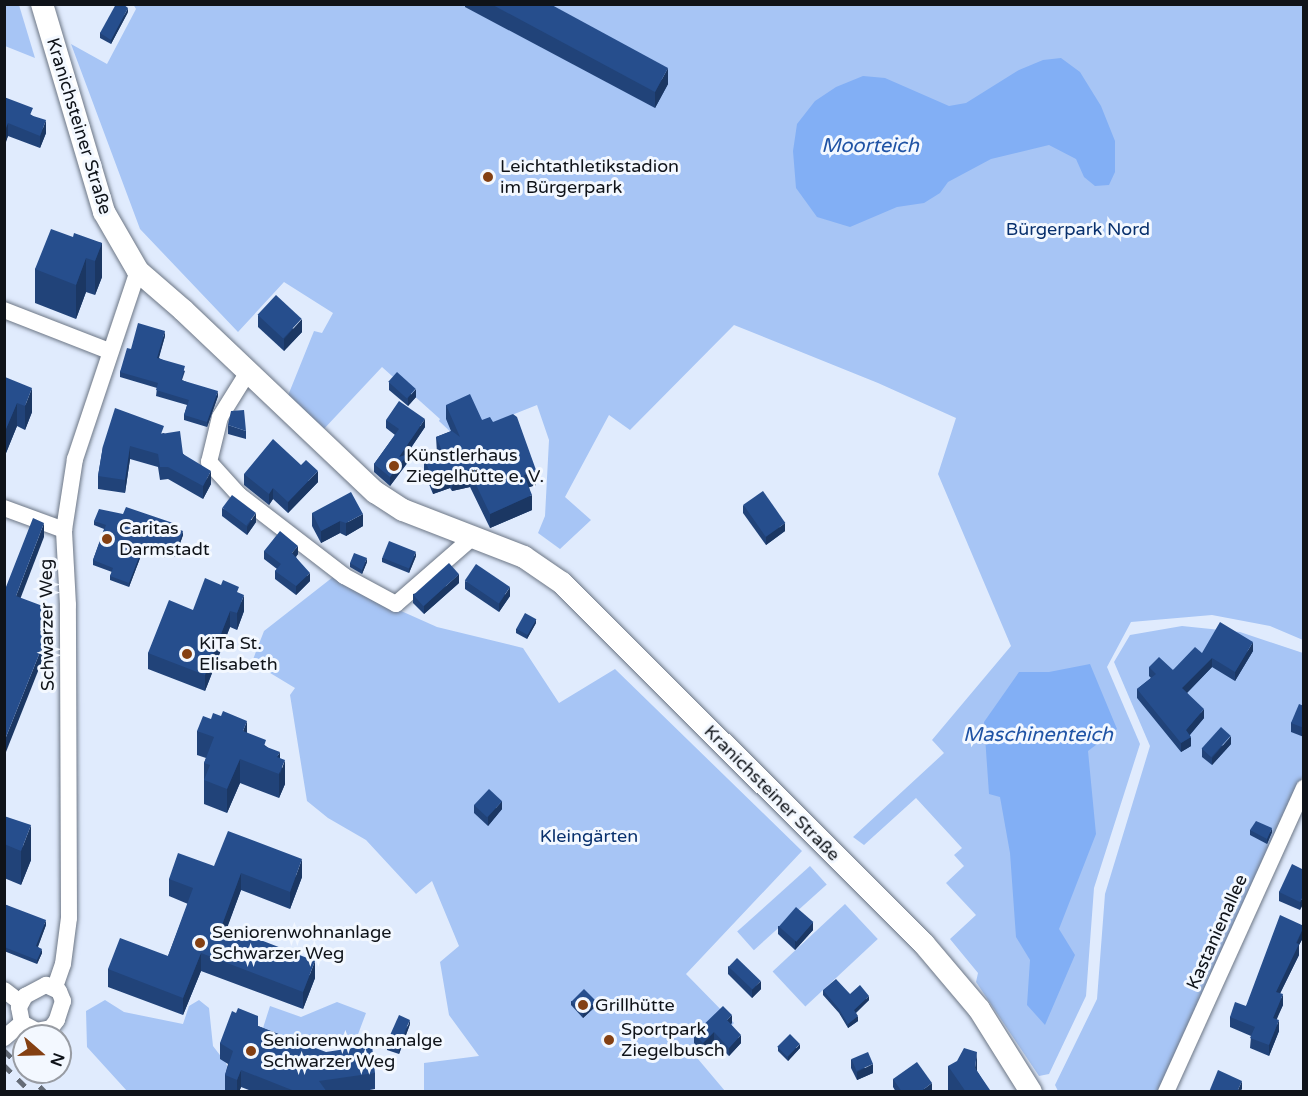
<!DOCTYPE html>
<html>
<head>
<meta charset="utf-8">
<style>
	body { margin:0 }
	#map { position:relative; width:1308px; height:1096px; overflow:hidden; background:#e0ebfd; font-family:"Varela Round",sans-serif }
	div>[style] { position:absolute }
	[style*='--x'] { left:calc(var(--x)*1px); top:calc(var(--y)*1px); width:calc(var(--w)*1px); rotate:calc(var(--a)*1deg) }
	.green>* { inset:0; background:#a7c5f5; transform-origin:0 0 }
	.water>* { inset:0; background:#82aff5 }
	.roads { filter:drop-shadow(0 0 2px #6c7685) drop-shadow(0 0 2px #6c7685) }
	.street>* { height:16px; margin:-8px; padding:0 8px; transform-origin:8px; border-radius:8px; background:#fff }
	.secondary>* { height:22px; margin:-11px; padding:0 11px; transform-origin:11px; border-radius:11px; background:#fff }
	.rail>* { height:4.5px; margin-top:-2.25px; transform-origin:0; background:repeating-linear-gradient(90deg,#656c77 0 10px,transparent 0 20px) }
	.wall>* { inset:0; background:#214379 }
	.shaded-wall>* { inset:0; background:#1b3763 }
	.building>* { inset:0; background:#264e8d; transform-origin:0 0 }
	.dots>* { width:16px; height:16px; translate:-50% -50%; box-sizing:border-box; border:3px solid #f3f8ff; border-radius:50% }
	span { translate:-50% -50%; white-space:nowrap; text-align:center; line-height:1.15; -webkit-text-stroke:6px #f3f8ff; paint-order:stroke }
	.street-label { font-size:18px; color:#0f1319 }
	.poi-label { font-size:18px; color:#0f1319 }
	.left { translate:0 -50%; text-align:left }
	.park-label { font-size:18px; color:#08306d }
	.water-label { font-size:20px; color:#1f53a5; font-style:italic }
	.frame { position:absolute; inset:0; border:6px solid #0f1319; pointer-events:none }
	.north { position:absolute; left:12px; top:1024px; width:60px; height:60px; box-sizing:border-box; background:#f3f8ff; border:2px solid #989ca3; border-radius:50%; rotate:110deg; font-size:16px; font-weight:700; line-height:24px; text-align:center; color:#0f1319 }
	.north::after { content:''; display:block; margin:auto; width:21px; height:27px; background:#844013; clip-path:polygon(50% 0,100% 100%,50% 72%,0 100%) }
</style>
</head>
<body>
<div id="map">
	<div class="green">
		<div style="clip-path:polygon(133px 4px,1303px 5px,1303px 640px,1270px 626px,1212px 615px,1131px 622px,1107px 667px,1140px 744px,1094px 888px,1086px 996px,1049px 1074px,1039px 1076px,976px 982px,978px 973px,950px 939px,976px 915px,946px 883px,964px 866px,954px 855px,962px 848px,916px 798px,864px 845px,853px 837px,944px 753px,932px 740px,1011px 646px,938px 474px,956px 418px,878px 383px,734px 325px,630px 430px,609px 415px,565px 497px,591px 520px,560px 549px,538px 533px,545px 516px,549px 440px,537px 405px,456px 437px,439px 421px,440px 419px,382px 367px,322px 431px,287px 398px,314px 331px,322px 333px,333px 313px,284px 282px,238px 332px,140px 229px,71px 44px,107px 64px,136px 9px)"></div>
		<div style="clip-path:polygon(4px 5px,19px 5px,35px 58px,5px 46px)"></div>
		<div style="clip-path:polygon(333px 577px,354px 590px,437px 627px,523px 648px,559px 703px,615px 669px,802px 851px,686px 974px,734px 1023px,698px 1059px,725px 1091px,424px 1091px,424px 1063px,479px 1056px,449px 1015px,440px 962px,459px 946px,432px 881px,416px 894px,366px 840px,328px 818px,307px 801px,290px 695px,295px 688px,252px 662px,264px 631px)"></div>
		<div style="clip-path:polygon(1182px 626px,1240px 632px,1303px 653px,1303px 775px,1159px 1091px,1058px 1091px,1055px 1085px,1097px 999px,1105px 894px,1150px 746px,1114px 662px,1130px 635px)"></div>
		<div style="left:810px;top:866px;width:25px;height:98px;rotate:48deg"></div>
		<div style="left:845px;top:904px;width:48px;height:99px;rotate:47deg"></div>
		<div style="clip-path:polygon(105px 1000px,124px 1012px,183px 1024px,189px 1006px,199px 1000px,209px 1008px,213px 1046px,226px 1063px,231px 1076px,225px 1091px,127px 1091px,87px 1047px,86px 1011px)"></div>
		<div style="clip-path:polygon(337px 1002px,366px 1013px,357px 1037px,311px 1045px,263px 1028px,270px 1006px,301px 1017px)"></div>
	</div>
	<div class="water">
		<div style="clip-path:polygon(1061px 58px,1080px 72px,1101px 106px,1115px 141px,1115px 172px,1109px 185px,1095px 186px,1084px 177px,1076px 159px,1049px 145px,991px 159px,948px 182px,940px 193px,924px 203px,897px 207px,850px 227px,817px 217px,796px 188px,793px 151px,797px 124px,815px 101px,836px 87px,863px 76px,885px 78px,949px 106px,966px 103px,1019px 70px,1043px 60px)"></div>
		<div style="clip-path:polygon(1090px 664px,1117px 729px,1088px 751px,1096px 834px,1059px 929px,1075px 955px,1045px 1025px,1027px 1005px,1030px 960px,1016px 937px,1010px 853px,1000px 797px,989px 794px,984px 722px,1019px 672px,1049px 672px)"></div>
	</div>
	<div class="roads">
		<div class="street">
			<div style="--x:4;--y:310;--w:113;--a:21.3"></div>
			<div style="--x:248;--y:372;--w:53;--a:121.9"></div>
			<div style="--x:220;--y:417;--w:46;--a:103.7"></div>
			<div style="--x:209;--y:462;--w:45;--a:47.7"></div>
			<div style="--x:239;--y:495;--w:133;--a:37.6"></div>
			<div style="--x:344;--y:576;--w:59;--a:28.3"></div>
			<div style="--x:396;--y:604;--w:102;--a:-41"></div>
			<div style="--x:4;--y:508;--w:64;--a:20.1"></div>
			<div style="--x:46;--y:985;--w:14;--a:25"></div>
			<div style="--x:59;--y:991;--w:11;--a:68"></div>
			<div style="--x:63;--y:1001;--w:20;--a:108"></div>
			<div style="--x:57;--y:1020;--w:10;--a:127"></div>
			<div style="--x:51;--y:1028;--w:14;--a:168"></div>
			<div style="--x:37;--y:1031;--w:17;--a:-152"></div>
			<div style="--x:22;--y:1023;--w:16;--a:-101"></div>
			<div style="--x:19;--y:1007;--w:13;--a:-61"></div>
			<div style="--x:25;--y:996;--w:24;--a:-28"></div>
			<div style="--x:55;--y:987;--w:24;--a:-71"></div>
			<div style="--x:63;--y:964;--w:46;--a:-82.6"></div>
			<div style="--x:69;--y:918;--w:313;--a:-90.2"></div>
			<div style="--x:68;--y:605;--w:75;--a:-93.1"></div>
			<div style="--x:64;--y:530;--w:72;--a:-81.2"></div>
			<div style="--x:75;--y:459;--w:198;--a:-71.5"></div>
			<div style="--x:4;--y:990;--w:20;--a:37"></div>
			<div style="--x:4;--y:1038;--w:23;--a:-40"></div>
			<div style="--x:1166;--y:1092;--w:334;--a:-65.6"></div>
		</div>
		<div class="secondary">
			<div style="--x:42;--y:4;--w:217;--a:73.4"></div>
			<div style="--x:104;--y:212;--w:68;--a:60"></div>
			<div style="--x:138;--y:271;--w:60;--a:40.9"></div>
			<div style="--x:183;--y:310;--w:265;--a:43.5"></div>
			<div style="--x:375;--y:492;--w:33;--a:33"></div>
			<div style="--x:403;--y:510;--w:130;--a:21.2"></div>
			<div style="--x:524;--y:557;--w:46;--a:34.4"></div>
			<div style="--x:562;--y:583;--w:511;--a:44.92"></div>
			<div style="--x:924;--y:944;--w:85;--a:49.8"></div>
			<div style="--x:979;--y:1009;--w:98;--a:57.9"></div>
		</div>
	</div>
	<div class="rail">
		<div style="--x:4;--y:1050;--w:28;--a:45"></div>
		<div style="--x:4;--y:1065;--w:38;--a:45"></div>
		<div style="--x:26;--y:1072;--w:28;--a:46"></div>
	</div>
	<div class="wall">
		<div style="clip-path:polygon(465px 4px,550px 4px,668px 84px,655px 108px,465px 7px)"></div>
		<div style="clip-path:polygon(128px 12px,111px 44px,100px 38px,100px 33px)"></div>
		<div style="clip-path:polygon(4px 97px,33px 116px,46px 133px,40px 148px,8px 136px,4px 145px)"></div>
		<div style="clip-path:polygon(1304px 122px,1304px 142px,1302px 141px,1302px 125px)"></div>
		<div style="clip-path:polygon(73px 237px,102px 243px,102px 277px,95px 295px,86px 292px,76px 319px,35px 303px,35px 269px)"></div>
		<div style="clip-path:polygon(258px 315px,302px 332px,284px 351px,258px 327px)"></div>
		<div style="clip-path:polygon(165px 336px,159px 358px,185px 371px,182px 380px,218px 396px,207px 427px,184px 420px,184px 415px,187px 405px,156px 396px,157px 388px,120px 377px,120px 372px,131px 349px)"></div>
		<div style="clip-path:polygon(4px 379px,32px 412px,25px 430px,17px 426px,6px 453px,4px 452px)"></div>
		<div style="clip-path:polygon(389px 382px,416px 397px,408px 406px,389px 390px)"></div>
		<div style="clip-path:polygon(446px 405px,482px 420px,493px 422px,536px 485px,529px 487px,532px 510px,490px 528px,470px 487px,452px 491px,450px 488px,433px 494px,424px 472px,424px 458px,437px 453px,436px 437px,451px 431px,446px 419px)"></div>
		<div style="clip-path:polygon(386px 420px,425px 427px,407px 454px,408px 462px,390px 486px,374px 472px,374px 464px,395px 435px,386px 428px)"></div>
		<div style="clip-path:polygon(228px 425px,246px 431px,246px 439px,228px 434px)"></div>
		<div style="clip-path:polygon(164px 433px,211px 484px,203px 499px,168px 479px,160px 480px,158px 467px,130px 459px,125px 493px,98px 489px,98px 476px,103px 446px)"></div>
		<div style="clip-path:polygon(244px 474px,318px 482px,288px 513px,273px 499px,269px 505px,244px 485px)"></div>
		<div style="clip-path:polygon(743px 505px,785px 531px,766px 545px,743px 513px)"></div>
		<div style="clip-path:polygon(222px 508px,256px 522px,247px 535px,222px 516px)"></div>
		<div style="clip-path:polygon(312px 513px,363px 526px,346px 536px,340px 533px,321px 543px,312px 526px)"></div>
		<div style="clip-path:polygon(94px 521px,176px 528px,183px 535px,175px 557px,166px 553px,165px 558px,147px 551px,146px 554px,142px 553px,129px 587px,110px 580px,110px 576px,112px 572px,93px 565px,93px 560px,104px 529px,94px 525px)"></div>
		<div style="clip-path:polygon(264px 551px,298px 554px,296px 557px,310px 581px,296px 595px,275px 579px,275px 571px,277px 569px,264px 559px)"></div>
		<div style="clip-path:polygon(416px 556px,409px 573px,382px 562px,382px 558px)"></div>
		<div style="clip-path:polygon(367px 562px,362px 574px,350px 567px,350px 563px)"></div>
		<div style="clip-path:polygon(465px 581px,510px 596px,499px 612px,465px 589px)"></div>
		<div style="clip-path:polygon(459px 583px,424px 614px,413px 603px,413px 594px)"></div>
		<div style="clip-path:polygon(239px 593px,244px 611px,237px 630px,230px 627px,205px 691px,148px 669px,148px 653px,193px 610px)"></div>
		<div style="clip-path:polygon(536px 623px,527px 639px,516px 633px,516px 629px)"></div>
		<div style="clip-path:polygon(1253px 651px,1235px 681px,1212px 667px,1187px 693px,1204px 718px,1190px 735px,1191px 746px,1181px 752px,1137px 698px,1137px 689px,1151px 678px,1149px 676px,1149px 667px,1173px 670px,1202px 653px)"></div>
		<div style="clip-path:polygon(1304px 706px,1304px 737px,1291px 732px,1291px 723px)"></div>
		<div style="clip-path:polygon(197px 731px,247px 733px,266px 746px,280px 758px,285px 784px,279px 798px,240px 783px,227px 813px,204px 804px,204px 763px,206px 758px,197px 755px)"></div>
		<div style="clip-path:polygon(1231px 744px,1212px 765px,1202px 757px,1202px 749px)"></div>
		<div style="clip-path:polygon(474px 805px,502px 809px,488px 826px,474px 813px)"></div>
		<div style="clip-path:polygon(4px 816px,31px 860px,21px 885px,4px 878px)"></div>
		<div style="clip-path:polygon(1250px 830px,1272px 832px,1267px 844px,1250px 835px)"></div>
		<div style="clip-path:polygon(214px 866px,302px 877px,290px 909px,241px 890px,227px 927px,315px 978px,303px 1009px,201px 971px,183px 1015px,108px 987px,108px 969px,168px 956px,188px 904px,169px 896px,169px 879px)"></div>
		<div style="clip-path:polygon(1304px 870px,1300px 910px,1279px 901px,1279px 892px)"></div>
		<div style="clip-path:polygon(4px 904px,46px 925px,38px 947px,42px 953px,37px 964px,4px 951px)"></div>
		<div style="clip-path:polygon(1304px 925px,1304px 936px,1299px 945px,1299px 955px,1280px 993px,1283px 1005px,1276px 1019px,1279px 1031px,1269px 1056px,1250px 1048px,1251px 1036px,1230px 1027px,1230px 1017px,1246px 1006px)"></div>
		<div style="clip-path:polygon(778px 926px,813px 930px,795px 950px,778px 934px)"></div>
		<div style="clip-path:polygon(728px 966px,761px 989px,752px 998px,728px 974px)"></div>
		<div style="clip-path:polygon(823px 990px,850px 994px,869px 1000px,856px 1013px,858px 1021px,848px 1028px,839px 1013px,823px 995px)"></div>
		<div style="clip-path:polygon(571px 1001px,596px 1006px,583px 1018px,571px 1005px)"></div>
		<div style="clip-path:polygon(732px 1023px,731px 1024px,741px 1043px,729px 1056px,714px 1041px,703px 1052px,694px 1043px,694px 1034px)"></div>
		<div style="clip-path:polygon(410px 1024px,399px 1054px,387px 1050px,387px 1045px)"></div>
		<div style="clip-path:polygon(258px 1026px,375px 1073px,375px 1089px,359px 1092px,254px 1092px,241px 1087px,239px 1092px,225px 1092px,225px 1075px,228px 1064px,220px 1059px,220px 1043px)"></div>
		<div style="clip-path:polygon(778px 1047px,800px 1048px,788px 1061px,778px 1051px)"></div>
		<div style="clip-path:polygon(851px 1059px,873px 1073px,857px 1080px,851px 1068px)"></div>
		<div style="clip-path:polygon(948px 1066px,977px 1071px,990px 1092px,949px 1092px,948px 1090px)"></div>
		<div style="clip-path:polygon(893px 1079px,932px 1091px,896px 1092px,893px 1087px)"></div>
	</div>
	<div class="shaded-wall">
		<div style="clip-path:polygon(128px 8px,128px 12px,111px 44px,111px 40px)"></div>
		<div style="clip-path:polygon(668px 68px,668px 84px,655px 108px,655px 92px)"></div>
		<div style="clip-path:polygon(46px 120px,46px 133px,40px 148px,40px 136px)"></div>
		<div style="clip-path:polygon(8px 123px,8px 136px,5px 145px,5px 132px)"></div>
		<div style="clip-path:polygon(102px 243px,102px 277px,95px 295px,95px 261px)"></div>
		<div style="clip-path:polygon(86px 258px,86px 292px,76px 319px,76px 285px)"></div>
		<div style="clip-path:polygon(302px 319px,302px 332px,284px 351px,284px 339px)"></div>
		<div style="clip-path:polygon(165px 331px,165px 336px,157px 363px,157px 358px)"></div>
		<div style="clip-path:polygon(32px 388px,32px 412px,25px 430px,25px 406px)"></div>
		<div style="clip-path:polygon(416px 389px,416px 397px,408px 406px,408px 398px)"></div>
		<div style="clip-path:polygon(218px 391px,218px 396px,207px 427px,207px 422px)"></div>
		<div style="clip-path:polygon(17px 403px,17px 426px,6px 453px,6px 429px)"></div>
		<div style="clip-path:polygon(425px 419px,425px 427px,399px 465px,399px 457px)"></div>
		<div style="clip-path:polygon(130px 446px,130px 459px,125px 493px,125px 480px)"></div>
		<div style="clip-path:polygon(408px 454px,408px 462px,390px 486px,390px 477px)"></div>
		<div style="clip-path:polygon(536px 470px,536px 485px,524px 489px,524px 475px)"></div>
		<div style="clip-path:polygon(211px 471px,211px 484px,203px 499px,203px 486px)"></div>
		<div style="clip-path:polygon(318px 471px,318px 482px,288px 513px,288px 502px)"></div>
		<div style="clip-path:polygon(470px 472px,470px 487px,452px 491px,452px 477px)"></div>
		<div style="clip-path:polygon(450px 473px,450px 488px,433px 494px,433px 480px)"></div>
		<div style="clip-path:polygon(273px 488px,273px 499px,269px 505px,269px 494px)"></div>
		<div style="clip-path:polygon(532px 495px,532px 510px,490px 528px,490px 514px)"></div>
		<div style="clip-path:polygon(256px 513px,256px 522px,247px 535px,247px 527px)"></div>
		<div style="clip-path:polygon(363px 514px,363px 526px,346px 536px,346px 523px)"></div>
		<div style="clip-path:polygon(340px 521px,340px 533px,321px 543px,321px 531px)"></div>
		<div style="clip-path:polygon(44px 523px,44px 537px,16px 610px,16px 596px)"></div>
		<div style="clip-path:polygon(785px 523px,785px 531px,766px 545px,766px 537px)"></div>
		<div style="clip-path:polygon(183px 531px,183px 535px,175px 557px,175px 553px)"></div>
		<div style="clip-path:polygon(298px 546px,298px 554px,292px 561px,292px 553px)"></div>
		<div style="clip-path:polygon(142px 549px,142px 553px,129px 587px,129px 583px)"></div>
		<div style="clip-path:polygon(416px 552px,416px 556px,409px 573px,409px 568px)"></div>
		<div style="clip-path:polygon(367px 558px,367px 562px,362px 574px,362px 570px)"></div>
		<div style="clip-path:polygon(310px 573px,310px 581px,296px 595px,296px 586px)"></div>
		<div style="clip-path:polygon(459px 574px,459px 583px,424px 614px,424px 606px)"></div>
		<div style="clip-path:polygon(510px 587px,510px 596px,499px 612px,499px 604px)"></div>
		<div style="clip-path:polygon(244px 595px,244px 611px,237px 630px,237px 613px)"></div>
		<div style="clip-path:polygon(48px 608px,48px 622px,40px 643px,40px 628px)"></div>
		<div style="clip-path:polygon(230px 611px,230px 627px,205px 691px,205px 675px)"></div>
		<div style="clip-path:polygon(536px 619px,536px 623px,527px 639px,527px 635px)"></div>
		<div style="clip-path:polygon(48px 632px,48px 646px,4px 757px,4px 742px)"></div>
		<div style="clip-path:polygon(1253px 642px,1253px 651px,1235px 681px,1235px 672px)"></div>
		<div style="clip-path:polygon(1212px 658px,1212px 667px,1182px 698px,1182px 688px)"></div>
		<div style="clip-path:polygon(1204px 709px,1204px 718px,1186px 739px,1186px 730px)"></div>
		<div style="clip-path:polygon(247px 721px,247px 745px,243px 731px)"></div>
		<div style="clip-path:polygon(1231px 736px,1231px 744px,1212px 765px,1212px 758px)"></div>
		<div style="clip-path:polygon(1191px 737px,1191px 746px,1181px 752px,1181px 743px)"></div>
		<div style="clip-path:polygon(280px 752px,280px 774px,285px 760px,285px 784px,279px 798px,279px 774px,277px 757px)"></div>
		<div style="clip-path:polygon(240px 759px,240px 783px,227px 813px,227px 789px)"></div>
		<div style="clip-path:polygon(502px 801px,502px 809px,488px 826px,488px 817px)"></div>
		<div style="clip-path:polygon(31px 825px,31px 860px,21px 885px,21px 851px)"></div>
		<div style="clip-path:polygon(1272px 828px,1272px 832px,1267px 844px,1267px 839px)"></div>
		<div style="clip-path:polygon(302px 859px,302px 877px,290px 909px,290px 892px)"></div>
		<div style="clip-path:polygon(241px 873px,241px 890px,222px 942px,222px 925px)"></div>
		<div style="clip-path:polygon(1304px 895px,1304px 903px,1300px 910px,1300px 902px)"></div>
		<div style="clip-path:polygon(46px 920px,46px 925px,36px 951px,36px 946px)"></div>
		<div style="clip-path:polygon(813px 922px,813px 930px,795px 950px,795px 941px)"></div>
		<div style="clip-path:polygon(1304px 926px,1304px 936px,1299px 945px,1299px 955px,1276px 1002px,1276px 992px)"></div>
		<div style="clip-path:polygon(42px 949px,42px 953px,37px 964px,37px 960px)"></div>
		<div style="clip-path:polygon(201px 953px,201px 971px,183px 1015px,183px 998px)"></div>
		<div style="clip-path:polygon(315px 961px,315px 978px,303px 1009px,303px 992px)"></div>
		<div style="clip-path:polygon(761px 981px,761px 989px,752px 998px,752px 989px)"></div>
		<div style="clip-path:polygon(1283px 994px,1283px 1005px,1273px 1028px,1273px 1018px)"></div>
		<div style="clip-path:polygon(869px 996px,869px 1000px,854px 1014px,854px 1010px)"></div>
		<div style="clip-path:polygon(596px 1001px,596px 1006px,583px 1018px,583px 1014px)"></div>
		<div style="clip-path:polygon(732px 1015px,732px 1023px,727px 1028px,727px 1020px)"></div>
		<div style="clip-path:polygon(858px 1016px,858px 1021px,848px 1028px,848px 1024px)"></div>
		<div style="clip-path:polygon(410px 1020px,410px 1024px,399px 1054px,399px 1050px)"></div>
		<div style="clip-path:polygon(1279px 1020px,1279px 1031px,1269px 1056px,1269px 1045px)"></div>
		<div style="clip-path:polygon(714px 1032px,714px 1041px,703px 1052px,703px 1043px)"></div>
		<div style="clip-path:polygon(741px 1035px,741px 1043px,729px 1056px,729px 1048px)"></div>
		<div style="clip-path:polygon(800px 1044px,800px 1048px,788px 1061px,788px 1057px)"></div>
		<div style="clip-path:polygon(977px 1052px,977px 1076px,975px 1068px)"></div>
		<div style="clip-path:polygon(873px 1064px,873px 1073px,857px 1080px,857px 1072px)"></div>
		<div style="clip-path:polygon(241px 1070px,241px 1087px,239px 1092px,237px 1092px,237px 1080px)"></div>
		<div style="clip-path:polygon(1242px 1081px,1242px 1089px,1240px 1092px,1237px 1092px)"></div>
		<div style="clip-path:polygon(932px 1083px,932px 1092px,920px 1092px)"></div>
	</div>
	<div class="building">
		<div style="clip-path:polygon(116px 4px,123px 4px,128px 8px,111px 40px,100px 33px)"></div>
		<div style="clip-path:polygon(491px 4px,550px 4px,668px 68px,655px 92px)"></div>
		<div style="clip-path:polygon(4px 97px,33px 108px,30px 115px,46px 120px,40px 136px,8px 123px,4px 132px)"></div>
		<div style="clip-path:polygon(51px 229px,73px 237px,74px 233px,102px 243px,95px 261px,86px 258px,76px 285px,35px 269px)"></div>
		<div style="left:276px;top:295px;width:35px;height:27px;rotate:43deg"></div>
		<div style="clip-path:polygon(138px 323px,165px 331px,157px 358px,185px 366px,181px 380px,218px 391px,207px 422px,184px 415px,189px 400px,156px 390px,158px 383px,120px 372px,127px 348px,131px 349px)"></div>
		<div style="left:397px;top:372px;width:25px;height:13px;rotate:42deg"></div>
		<div style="clip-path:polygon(5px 377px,32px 388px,25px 406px,17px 403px,6px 429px,4px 428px)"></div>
		<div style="clip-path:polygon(470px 394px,482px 420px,490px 417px,493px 422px,513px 414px,517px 417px,536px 470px,524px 475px,532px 495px,490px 514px,470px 472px,452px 477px,450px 473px,433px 480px,424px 458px,442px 451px,436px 437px,452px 431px,460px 437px,446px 405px)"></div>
		<div style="clip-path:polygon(399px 401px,425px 419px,399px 457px,408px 454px,390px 477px,374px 464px,399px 429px,386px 420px)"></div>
		<div style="clip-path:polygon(115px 408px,164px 426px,161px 434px,180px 431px,183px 454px,211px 471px,203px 486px,168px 467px,160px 467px,158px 454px,130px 446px,125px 480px,98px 476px,103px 446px)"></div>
		<div style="clip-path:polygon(244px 410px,246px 431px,228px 425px,231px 411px)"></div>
		<div style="clip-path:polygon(273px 439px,301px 465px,306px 460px,318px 471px,288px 502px,273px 488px,269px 494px,244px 474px)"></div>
		<div style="left:763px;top:491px;width:39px;height:24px;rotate:55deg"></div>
		<div style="clip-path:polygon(351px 492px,363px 514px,346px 523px,340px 521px,321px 531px,312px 513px)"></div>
		<div style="left:232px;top:495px;width:30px;height:16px;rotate:37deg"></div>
		<div style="clip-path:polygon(126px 507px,176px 524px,175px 528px,183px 531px,175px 553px,166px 549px,165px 554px,147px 547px,146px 550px,142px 549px,129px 583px,110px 576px,113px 568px,93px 560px,106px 525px,94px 521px,99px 509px,123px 514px)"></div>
		<div style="clip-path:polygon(33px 518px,44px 523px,16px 596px,48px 608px,40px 628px,48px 632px,4px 742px,4px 592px)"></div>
		<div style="clip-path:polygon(280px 531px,298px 546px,292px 553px,310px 573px,296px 586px,275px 571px,281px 564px,264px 551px)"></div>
		<div style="left:389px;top:541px;width:29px;height:18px;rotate:22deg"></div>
		<div style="clip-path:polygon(354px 553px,367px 558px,362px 570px,350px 563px)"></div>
		<div style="left:449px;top:563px;width:15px;height:48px;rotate:48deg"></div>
		<div style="left:476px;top:564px;width:41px;height:20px;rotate:34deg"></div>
		<div style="clip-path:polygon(205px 578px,221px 585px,223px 580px,239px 587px,237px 592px,244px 595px,237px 613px,230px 611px,205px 675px,148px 653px,169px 600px,193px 610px)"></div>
		<div style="left:525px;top:613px;width:13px;height:18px;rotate:29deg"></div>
		<div style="clip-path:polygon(1220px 622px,1253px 642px,1235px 672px,1212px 658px,1182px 688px,1204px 709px,1186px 730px,1191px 737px,1181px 743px,1137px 689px,1156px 674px,1149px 667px,1159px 657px,1173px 670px,1195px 647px,1202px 653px)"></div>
		<div style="clip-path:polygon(1299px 704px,1304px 706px,1304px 728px,1291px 723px)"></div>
		<div style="clip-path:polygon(223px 711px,247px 721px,243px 731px,266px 740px,264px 746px,280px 752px,277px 757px,285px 760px,279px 774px,240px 759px,227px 789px,204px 780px,210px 765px,204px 763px,214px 737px,197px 731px,203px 716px,211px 719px,213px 713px,221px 716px)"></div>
		<div style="left:1221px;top:727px;width:13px;height:29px;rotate:42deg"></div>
		<div style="left:489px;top:789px;width:18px;height:22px;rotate:43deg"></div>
		<div style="clip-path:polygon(4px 816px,31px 825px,21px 851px,4px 844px)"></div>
		<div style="clip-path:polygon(1256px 821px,1272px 828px,1267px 839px,1250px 830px)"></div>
		<div style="clip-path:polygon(228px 831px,302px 859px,290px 892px,241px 873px,222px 925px,315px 961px,303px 992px,201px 953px,183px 998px,108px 969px,120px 938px,168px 956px,193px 888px,169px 879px,178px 853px,214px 866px)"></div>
		<div style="clip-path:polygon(1292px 864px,1304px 870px,1304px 895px,1300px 902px,1279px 892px)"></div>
		<div style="clip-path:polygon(4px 904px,46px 920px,36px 946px,42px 949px,37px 960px,4px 947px)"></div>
		<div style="left:796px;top:907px;width:23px;height:26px;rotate:41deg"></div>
		<div style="clip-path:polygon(1280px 915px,1304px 926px,1296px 943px,1299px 944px,1276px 992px,1283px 994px,1273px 1018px,1279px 1020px,1269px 1045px,1250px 1038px,1255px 1027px,1230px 1017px,1235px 1002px,1246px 1006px)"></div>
		<div style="left:737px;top:958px;width:33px;height:12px;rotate:44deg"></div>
		<div style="clip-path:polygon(836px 979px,850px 994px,860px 985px,869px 996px,854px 1010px,858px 1016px,848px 1024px,839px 1009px,823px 990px)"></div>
		<div style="left:584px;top:989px;width:17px;height:18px;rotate:45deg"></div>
		<div style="clip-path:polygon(723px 1006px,732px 1015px,727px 1020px,741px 1035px,729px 1048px,714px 1032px,703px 1043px,694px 1034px)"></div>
		<div style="clip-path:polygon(238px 1008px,258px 1016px,258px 1026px,326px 1052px,372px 1045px,375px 1073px,319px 1081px,327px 1092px,297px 1092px,241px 1070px,237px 1080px,225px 1075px,233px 1051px,220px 1043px,232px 1011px,236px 1013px)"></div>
		<div style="left:399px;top:1015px;width:12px;height:32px;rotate:24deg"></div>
		<div style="left:790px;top:1034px;width:14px;height:18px;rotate:45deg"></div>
		<div style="clip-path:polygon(964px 1048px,977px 1052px,975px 1068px,990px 1090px,988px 1092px,966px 1092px,948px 1066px,957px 1061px)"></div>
		<div style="left:868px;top:1052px;width:13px;height:18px;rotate:67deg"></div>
		<div style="clip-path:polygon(917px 1062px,932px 1083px,920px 1092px,902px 1092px,893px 1079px)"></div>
		<div style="clip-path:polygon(1218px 1070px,1242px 1081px,1237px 1092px,1209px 1092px)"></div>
	</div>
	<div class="dots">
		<div style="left:488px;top:177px;background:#844013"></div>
		<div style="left:394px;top:466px;background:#844013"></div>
		<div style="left:107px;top:539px;background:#844013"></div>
		<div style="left:187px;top:654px;background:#844013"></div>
		<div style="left:200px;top:943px;background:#844013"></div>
		<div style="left:583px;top:1005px;background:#844013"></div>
		<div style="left:609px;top:1040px;background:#844013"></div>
		<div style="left:251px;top:1051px;background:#844013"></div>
	</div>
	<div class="street-label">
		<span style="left:79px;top:126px;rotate:73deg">Kranichsteiner Straße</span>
		<span style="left:47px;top:625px;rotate:-91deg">Schwarzer Weg</span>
		<span style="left:772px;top:793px;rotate:45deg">Kranichsteiner Straße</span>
		<span style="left:1217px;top:932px;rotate:-66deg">Kastanienallee</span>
	</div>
	<div class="poi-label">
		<span class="left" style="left:500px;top:177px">Leichtathletikstadion<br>im Bürgerpark</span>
		<span class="left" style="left:406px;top:466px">Künstlerhaus<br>Ziegelhütte e. V.</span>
		<span class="left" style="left:119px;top:539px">Caritas<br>Darmstadt</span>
		<span class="left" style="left:199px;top:654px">KiTa St.<br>Elisabeth</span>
		<span class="left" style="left:212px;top:943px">Seniorenwohnanlage<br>Schwarzer Weg</span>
		<span class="left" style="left:595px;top:1005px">Grillhütte</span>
		<span class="left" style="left:621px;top:1040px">Sportpark<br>Ziegelbusch</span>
		<span class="left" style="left:263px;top:1051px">Seniorenwohnanalge<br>Schwarzer Weg</span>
	</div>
	<div class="park-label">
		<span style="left:1078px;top:229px">Bürgerpark Nord</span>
		<span style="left:589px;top:836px">Kleingärten</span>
	</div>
	<div class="water-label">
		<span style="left:870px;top:146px">Moorteich</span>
		<span style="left:1038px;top:735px">Maschinenteich</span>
	</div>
	<div class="frame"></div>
	<div class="north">N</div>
</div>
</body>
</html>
